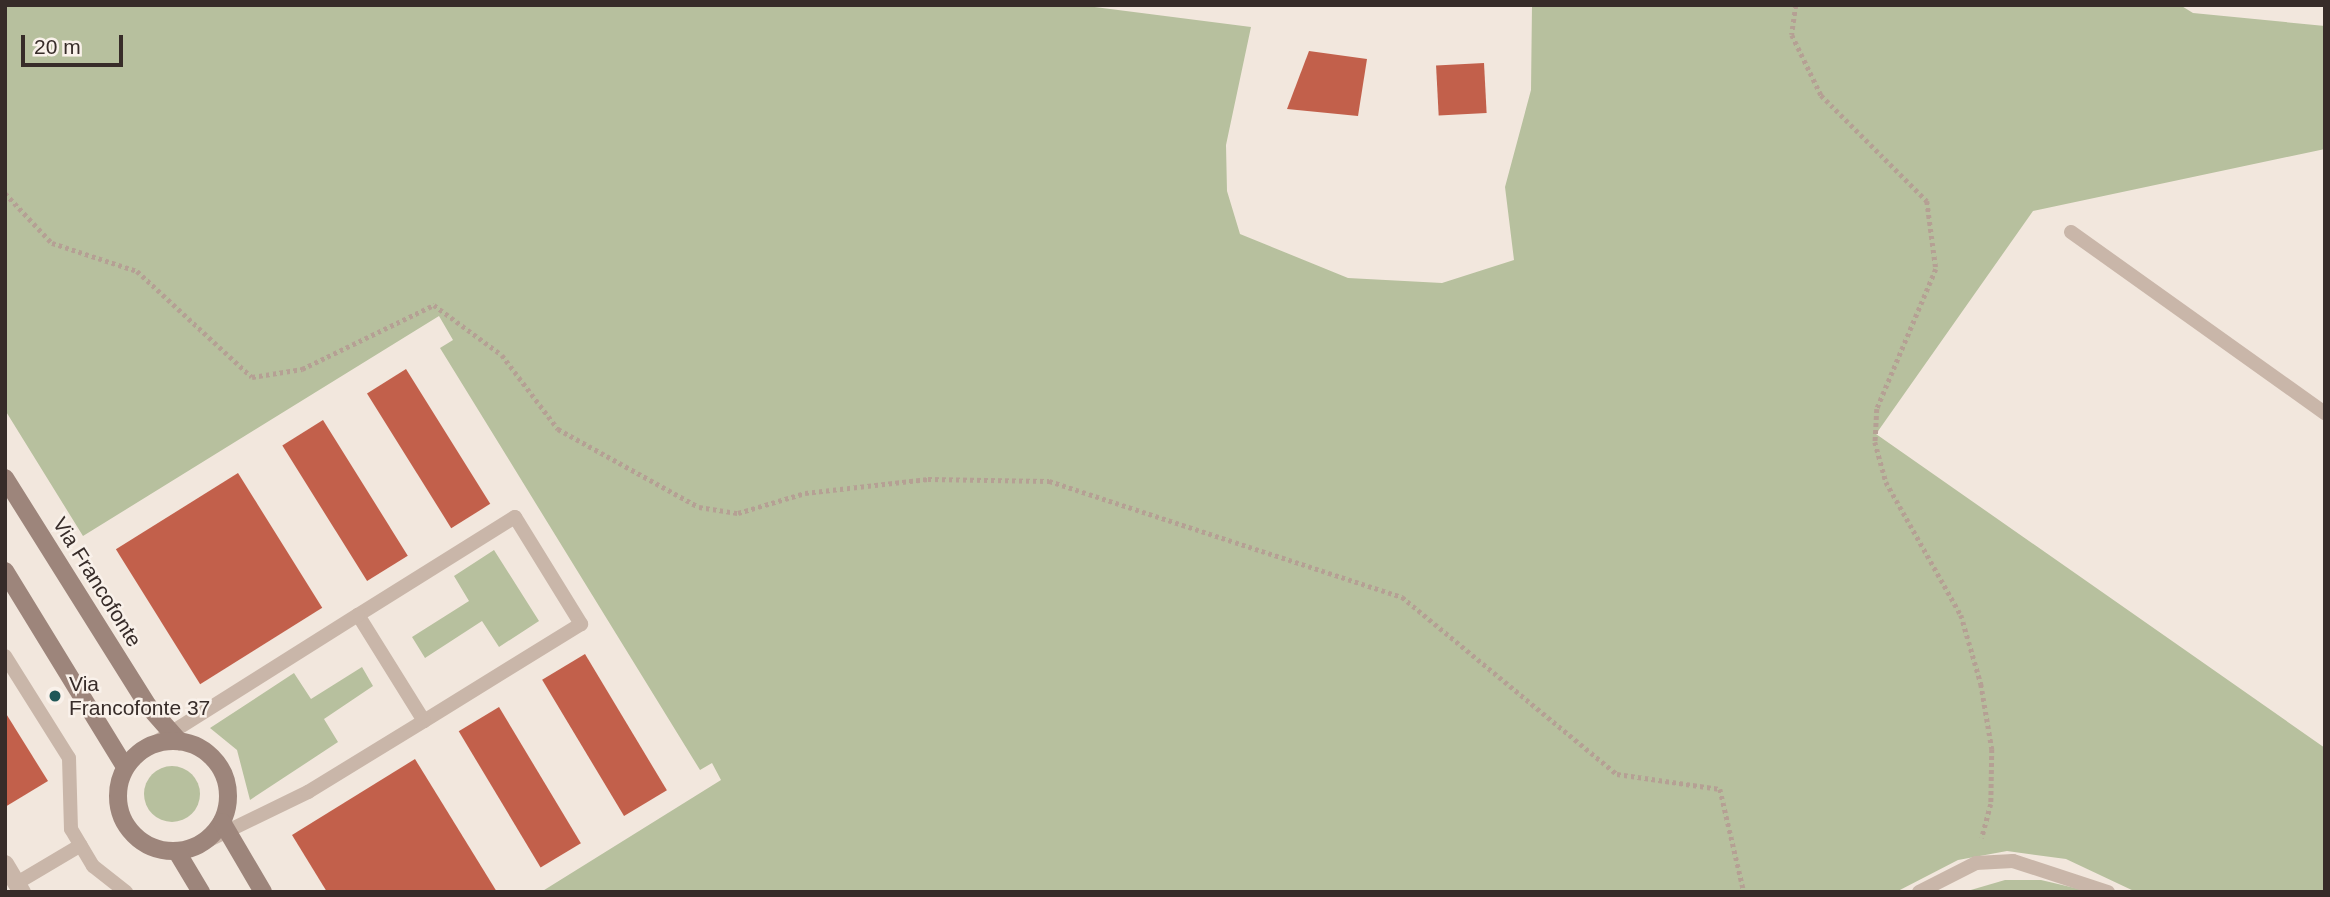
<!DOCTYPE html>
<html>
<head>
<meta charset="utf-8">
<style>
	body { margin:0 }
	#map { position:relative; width:2330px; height:897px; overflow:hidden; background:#f2e7dd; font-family:Arial,sans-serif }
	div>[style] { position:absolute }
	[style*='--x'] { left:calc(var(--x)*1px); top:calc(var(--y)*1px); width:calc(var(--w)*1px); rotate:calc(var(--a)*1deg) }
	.green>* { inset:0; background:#b7c09e }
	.round { border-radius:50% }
	.building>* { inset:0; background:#c2604b; transform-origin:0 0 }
	.path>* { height:4.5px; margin-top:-2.25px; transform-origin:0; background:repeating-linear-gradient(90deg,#b5a094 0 3.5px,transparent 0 7px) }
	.service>* { height:14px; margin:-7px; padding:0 7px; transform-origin:7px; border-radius:7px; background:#c9b6a9 }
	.minor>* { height:18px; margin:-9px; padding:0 9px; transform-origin:9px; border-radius:9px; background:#c9b6a9 }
	.secondary>* { height:18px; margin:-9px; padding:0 9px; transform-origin:9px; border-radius:9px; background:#9d857b }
	.secondary>.ring { margin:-9px; padding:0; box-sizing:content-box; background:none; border:18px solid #9d857b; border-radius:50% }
	.dots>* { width:19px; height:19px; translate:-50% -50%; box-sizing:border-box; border:4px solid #f9f1ea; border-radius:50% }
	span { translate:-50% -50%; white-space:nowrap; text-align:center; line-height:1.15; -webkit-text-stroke:5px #f9f1ea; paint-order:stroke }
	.street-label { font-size:21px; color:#372c29 }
	.poi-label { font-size:21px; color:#372c29 }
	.left { translate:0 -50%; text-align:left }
	.frame { position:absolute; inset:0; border:7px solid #372c29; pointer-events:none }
	.scale { position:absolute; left:21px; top:35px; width:102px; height:32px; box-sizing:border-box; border:4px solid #372c29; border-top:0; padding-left:9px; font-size:21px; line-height:24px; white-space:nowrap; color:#372c29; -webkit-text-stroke:5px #f9f1ea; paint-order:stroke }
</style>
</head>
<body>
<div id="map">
	<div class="green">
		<div style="clip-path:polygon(5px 5px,1079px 5px,1251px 27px,1226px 145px,1227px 191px,1240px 234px,1348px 278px,1442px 283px,1514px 260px,1505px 187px,1531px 90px,1532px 5px,2180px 5px,2193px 13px,2325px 26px,2325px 149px,2033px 211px,1876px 434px,2325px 748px,2325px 892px,2136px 892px,2066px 859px,2007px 851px,1958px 860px,1896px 892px,541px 892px,721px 780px,712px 763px,700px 770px,440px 348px,453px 340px,439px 316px,83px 536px,5px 410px)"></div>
		<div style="clip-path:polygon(494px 550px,539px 621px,499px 647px,482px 621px,425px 658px,412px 637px,469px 601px,454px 576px)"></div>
		<div style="clip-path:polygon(362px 667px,373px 686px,324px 719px,338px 742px,250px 800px,237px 750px,210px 728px,294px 673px,311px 699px)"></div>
		<div class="round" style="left:144px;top:766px;width:56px;height:56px"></div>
		<div style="clip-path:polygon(2005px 880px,2041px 880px,2092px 892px,1964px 892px)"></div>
	</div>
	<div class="building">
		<div style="clip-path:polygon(1309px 51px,1367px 59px,1358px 116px,1287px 109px)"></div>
		<div style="left:1484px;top:63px;width:50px;height:48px;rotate:87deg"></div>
		<div style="left:406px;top:369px;width:159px;height:46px;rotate:58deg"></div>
		<div style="left:323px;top:420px;width:160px;height:48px;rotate:58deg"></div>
		<div style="left:238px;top:473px;width:159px;height:144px;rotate:58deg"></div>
		<div style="left:585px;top:654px;width:159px;height:50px;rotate:59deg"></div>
		<div style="left:499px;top:707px;width:159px;height:47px;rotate:59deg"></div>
		<div style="clip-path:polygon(5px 712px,48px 781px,5px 807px)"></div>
		<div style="clip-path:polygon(415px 759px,497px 892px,327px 892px,292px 835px)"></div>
	</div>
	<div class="path">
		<div style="--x:1796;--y:5;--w:30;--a:98"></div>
		<div style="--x:1792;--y:35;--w:67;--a:64.2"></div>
		<div style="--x:1821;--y:95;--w:150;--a:45"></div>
		<div style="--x:1927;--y:201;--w:69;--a:82.5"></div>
		<div style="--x:1936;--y:269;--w:152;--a:112.9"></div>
		<div style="--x:1877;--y:409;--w:33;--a:93"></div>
		<div style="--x:1875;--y:442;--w:41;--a:74.6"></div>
		<div style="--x:1886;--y:482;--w:153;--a:60.6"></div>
		<div style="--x:1961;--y:615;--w:72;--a:73.8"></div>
		<div style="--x:1981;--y:684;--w:66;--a:80.4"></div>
		<div style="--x:1992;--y:749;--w:55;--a:91"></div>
		<div style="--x:1991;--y:804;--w:35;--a:105"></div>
		<div style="--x:5;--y:193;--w:69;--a:46.8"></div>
		<div style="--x:52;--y:243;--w:89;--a:18.2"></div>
		<div style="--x:137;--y:271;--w:156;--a:42.7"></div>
		<div style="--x:252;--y:377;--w:51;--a:-9.1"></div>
		<div style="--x:302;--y:369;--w:147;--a:-25.9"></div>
		<div style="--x:434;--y:305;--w:84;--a:36.3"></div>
		<div style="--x:502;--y:355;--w:93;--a:52.9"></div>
		<div style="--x:558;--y:429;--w:161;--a:29"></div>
		<div style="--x:699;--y:507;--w:39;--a:9"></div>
		<div style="--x:738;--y:513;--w:70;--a:-16.6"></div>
		<div style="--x:805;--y:493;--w:124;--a:-6.5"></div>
		<div style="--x:928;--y:479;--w:121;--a:0.9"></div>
		<div style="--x:1049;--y:481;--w:372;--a:18.2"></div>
		<div style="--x:1402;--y:597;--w:278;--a:39.5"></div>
		<div style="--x:1617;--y:774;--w:104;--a:8.3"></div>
		<div style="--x:1720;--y:789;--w:106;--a:76.9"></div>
	</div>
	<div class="service">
		<div style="--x:2071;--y:232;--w:312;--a:35.5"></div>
		<div style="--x:515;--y:517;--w:126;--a:58.3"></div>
		<div style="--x:581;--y:624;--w:185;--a:148.3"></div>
		<div style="--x:424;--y:721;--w:125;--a:-121.9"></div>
		<div style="--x:358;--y:615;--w:185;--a:-32"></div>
		<div style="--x:5;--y:656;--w:120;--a:57.9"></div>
		<div style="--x:69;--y:758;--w:71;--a:88.4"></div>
		<div style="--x:71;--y:829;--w:43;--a:59.3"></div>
		<div style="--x:93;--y:866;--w:42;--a:38.2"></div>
		<div style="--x:153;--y:744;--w:242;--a:-32.2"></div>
		<div style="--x:203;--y:843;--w:117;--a:-25.9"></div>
		<div style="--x:308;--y:792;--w:136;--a:-31.5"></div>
		<div style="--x:17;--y:883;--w:74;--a:-30.7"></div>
		<div style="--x:1919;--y:892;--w:64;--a:-27"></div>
		<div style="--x:1976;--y:863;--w:37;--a:-3"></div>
		<div style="--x:2013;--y:861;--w:100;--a:18.1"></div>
	</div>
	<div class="minor">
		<div style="--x:5;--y:864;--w:33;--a:59"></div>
	</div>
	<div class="secondary">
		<div style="--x:5;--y:478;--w:269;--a:57.9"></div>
		<div style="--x:148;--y:706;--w:47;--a:48.5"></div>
		<div style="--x:5;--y:571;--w:230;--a:58.5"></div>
		<div class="ring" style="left:118px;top:741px;width:92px;height:92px"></div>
		<div style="--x:222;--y:822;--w:81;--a:59.6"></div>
		<div style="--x:177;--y:852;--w:47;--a:59"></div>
	</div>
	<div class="dots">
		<div style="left:55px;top:696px;background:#205757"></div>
	</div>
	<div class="street-label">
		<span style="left:97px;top:582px;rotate:58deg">Via Francofonte</span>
	</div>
	<div class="poi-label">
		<span class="left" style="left:69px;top:696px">Via<br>Francofonte 37</span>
	</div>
	<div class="frame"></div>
	<div class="scale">20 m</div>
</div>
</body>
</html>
